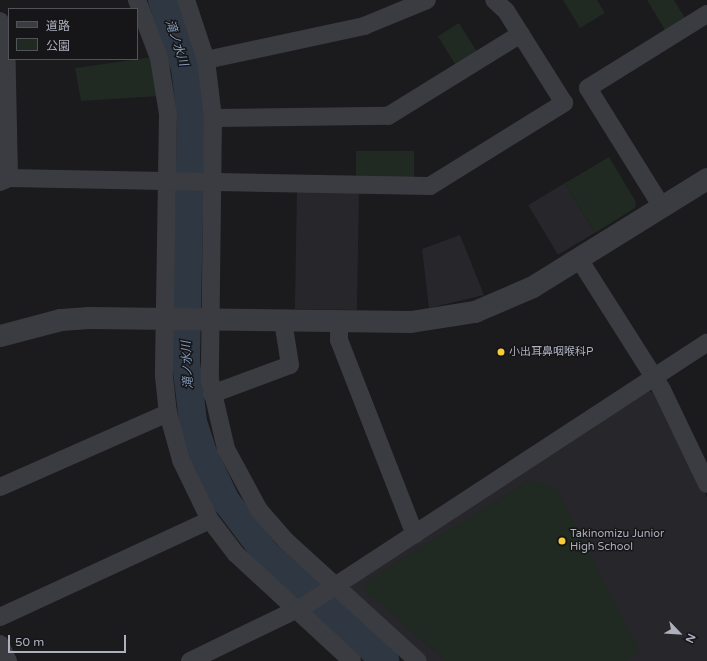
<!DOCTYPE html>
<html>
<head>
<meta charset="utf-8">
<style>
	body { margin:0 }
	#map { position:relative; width:707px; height:661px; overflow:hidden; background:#1b1a1d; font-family:"Varela Round","Noto Sans JP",sans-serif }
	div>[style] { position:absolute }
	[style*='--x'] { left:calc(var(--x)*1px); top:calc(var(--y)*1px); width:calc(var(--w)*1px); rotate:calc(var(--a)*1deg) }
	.built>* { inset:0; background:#27262a; transform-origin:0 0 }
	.green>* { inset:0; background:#202922; transform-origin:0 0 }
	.river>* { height:28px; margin:-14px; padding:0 14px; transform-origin:14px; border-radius:14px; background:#2f3842 }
	.minor>* { height:18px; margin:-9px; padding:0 9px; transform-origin:9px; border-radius:9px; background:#3b3c42 }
	.tertiary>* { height:22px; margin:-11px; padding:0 11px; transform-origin:11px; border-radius:11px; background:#3b3c42 }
	.dots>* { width:11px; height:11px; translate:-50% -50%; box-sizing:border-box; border:2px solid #161518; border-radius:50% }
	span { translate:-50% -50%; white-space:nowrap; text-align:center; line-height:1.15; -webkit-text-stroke:3px #161518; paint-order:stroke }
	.poi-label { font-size:11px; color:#adb0bd }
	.left { translate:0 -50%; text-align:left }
	.water-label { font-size:12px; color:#839ab8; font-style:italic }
	.legend { position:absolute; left:8px; top:8px; width:130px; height:52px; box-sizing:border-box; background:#161518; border:1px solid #52535a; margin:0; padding:5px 7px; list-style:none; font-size:12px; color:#adb0bd }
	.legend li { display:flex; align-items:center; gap:8px; height:20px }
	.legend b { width:20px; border:1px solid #52535a }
	.north { position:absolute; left:659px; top:613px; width:40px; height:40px; -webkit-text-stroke:3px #161518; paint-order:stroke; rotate:115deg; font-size:11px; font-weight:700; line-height:16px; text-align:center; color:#adb0bd }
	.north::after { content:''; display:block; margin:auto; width:14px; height:18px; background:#adb0bd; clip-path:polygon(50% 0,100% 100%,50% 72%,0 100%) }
	.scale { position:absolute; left:8px; top:635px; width:118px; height:18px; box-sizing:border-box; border:2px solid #adb0bd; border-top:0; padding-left:5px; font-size:12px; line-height:14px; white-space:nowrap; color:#adb0bd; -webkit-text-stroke:3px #161518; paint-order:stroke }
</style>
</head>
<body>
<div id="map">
	<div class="built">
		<div style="left:565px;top:183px;width:58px;height:43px;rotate:59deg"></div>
		<div style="left:297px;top:189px;width:62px;height:120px;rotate:1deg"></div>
		<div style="clip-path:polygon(460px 235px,484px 295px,429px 308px,422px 249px)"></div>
		<div style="clip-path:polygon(646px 390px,655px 393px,707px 497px,707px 661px,426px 661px,352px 595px,350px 585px)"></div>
	</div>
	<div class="green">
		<div style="clip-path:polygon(563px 0,597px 0,605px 13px,580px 28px)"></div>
		<div style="clip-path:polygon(647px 0,674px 0,686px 20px,666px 32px)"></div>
		<div style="left:459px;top:23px;width:36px;height:25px;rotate:58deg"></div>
		<div style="clip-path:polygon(153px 57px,160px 96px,81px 101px,75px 68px)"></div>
		<div style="left:356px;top:151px;width:58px;height:29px"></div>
		<div style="clip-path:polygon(609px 157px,636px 202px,635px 208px,595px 233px,565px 183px)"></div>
		<div style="clip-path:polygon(529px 480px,556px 488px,640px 652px,623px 661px,445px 661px,366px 591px,365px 582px)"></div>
	</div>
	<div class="river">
		<div style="--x:162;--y:0;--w:72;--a:71.3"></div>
		<div style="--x:185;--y:68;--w:49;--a:83"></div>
		<div style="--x:191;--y:117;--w:245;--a:91.2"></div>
		<div style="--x:186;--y:362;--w:60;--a:83.3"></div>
		<div style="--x:193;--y:422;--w:35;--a:72"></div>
		<div style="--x:204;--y:455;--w:51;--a:64.4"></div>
		<div style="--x:226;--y:501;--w:68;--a:52.8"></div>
		<div style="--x:267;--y:555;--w:159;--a:41.9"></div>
	</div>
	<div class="minor">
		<div style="--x:137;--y:0;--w:62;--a:69.2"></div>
		<div style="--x:159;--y:58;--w:57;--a:80.9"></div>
		<div style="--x:168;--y:114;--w:262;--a:90.9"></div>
		<div style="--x:164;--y:376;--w:37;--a:84"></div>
		<div style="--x:168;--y:413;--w:49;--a:74.5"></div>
		<div style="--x:181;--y:460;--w:67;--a:64.2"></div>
		<div style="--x:210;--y:520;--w:43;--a:52.6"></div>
		<div style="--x:236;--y:554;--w:158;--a:42.7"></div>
		<div style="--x:186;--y:0;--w:63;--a:71.6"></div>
		<div style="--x:206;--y:60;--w:58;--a:83.1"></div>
		<div style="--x:213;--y:118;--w:262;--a:90.7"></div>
		<div style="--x:210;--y:380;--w:71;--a:76.9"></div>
		<div style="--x:226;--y:449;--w:69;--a:61.6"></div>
		<div style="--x:259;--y:510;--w:41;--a:48.9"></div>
		<div style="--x:286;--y:541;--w:178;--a:42.3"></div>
		<div style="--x:0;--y:21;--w:13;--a:63"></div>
		<div style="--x:6;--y:33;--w:145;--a:88.8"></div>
		<div style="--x:206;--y:60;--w:162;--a:-12.1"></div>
		<div style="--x:364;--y:26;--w:68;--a:-22.4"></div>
		<div style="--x:213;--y:118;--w:175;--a:-0.7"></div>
		<div style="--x:388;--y:116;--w:156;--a:-31.7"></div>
		<div style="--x:0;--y:182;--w:10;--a:-24"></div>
		<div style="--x:9;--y:178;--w:421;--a:1.1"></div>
		<div style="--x:430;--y:186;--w:158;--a:-31.8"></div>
		<div style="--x:564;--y:103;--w:109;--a:-122.2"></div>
		<div style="--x:506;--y:11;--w:16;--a:-137"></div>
		<div style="--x:662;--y:207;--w:140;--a:-121.9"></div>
		<div style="--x:588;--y:88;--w:140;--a:-31.9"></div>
		<div style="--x:579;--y:259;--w:155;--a:57.6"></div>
		<div style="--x:662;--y:390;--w:104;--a:64.4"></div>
		<div style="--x:339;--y:322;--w:18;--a:90"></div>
		<div style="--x:339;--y:340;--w:209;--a:68.7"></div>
		<div style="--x:212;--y:394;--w:83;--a:-20.4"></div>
		<div style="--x:290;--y:365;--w:45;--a:-99"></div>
		<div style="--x:0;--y:487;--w:184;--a:-23.8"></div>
		<div style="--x:0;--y:617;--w:231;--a:-24.8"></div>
		<div style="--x:0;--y:644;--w:19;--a:65"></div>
		<div style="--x:190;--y:661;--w:129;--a:-25.8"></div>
		<div style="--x:306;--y:605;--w:479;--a:-33.2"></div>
	</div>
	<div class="tertiary">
		<div style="--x:0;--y:336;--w:63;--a:-14.7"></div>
		<div style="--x:61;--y:320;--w:28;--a:-4"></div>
		<div style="--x:89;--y:318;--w:322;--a:0.7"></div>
		<div style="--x:411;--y:322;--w:65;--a:-8.9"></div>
		<div style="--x:475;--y:312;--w:63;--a:-23.3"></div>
		<div style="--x:533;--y:287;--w:205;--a:-31.8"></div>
	</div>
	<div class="dots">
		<div style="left:501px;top:352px;background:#f9cb36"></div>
		<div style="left:562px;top:541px;background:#f9cb36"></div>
	</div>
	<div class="poi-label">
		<span class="left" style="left:509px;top:352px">小出耳鼻咽喉科P</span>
		<span class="left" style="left:570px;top:541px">Takinomizu Junior<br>High School</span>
	</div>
	<div class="water-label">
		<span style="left:176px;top:43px;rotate:72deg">滝ノ水川</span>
		<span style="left:188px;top:365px;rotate:-93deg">滝ノ水川</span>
	</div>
	<ul class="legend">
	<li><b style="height:5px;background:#3b3c42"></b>道路</li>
	<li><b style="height:11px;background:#202922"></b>公園</li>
	</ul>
	<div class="north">N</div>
	<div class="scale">50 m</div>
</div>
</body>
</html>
